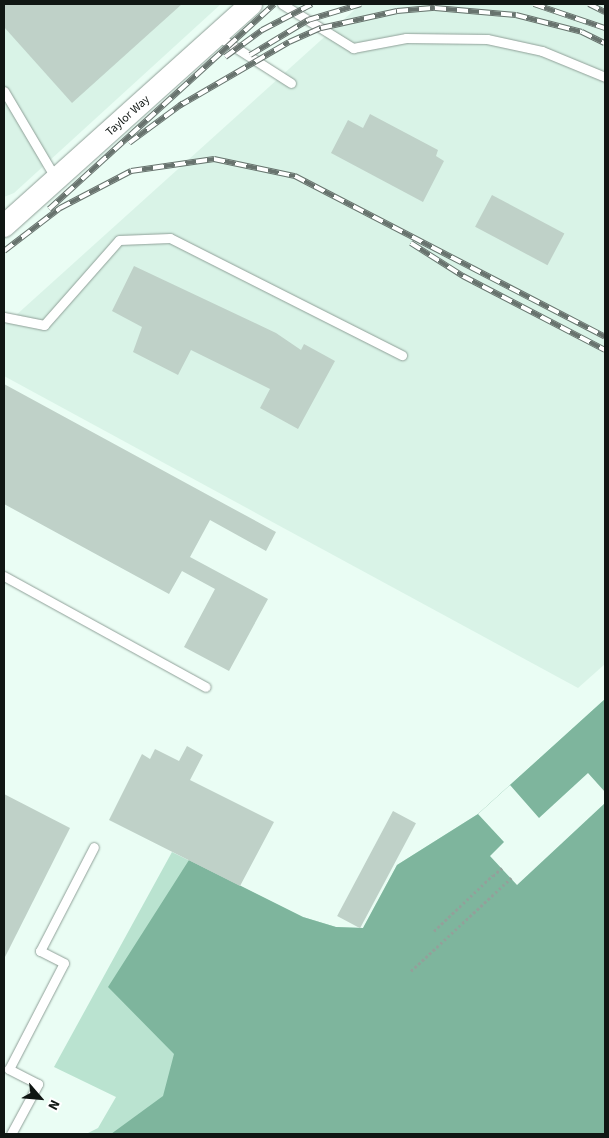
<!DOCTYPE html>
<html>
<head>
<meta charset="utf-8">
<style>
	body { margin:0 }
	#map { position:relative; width:609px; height:1138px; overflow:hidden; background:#eafdf4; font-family:"Source Sans 3",sans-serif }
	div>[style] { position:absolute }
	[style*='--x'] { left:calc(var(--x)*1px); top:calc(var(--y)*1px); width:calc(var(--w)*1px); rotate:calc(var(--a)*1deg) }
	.built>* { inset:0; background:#d9f3e7 }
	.green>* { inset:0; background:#bae3d0 }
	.water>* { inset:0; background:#7eb59d }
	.pier>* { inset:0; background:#eafdf4 }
	.building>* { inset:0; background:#bfd1c8; transform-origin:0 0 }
	.path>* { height:3px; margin-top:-1.5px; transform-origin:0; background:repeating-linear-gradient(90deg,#93a09a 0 2.5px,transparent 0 5px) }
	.roads { filter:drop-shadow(0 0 1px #8fa098) drop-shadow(0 0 1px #8fa098) }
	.service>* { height:9px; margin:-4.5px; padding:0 4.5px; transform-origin:4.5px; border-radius:4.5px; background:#fff }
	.tertiary>* { height:22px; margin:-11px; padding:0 11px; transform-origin:11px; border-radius:11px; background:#fff }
	.rail>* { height:5.5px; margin-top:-2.75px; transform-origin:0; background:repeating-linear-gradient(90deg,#fff 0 11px,#68736e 0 22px); box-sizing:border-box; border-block:1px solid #68736e }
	span { translate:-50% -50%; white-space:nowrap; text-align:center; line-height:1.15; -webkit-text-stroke:4.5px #fff; paint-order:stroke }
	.street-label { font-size:12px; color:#101613 }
	.frame { position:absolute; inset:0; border:5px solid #101613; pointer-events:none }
	.north { position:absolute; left:15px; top:1073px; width:50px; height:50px; -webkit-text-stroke:4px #fff; paint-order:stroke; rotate:117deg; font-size:14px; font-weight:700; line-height:20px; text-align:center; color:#101613 }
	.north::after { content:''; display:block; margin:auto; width:18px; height:22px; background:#101613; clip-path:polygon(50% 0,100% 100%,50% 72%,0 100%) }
</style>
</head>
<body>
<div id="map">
	<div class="built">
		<div style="clip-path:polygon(4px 4px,221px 4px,14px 193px,4px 197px)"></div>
		<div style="clip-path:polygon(361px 4px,605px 4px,605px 664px,578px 688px,4px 376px,4px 326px)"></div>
	</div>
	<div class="green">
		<div style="clip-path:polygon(605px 699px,198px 1134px,86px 1134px,98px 1128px,116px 1097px,54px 1067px,172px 852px,303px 917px,336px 927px,363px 928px,397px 865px,478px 814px)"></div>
	</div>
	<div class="water">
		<div style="clip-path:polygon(605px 699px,605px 1134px,111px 1134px,163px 1096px,174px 1054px,108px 987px,189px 860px,303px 917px,336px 927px,363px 928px,397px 865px,478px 814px)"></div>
	</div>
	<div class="pier">
		<div style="clip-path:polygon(588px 773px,605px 792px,605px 803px,517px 885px,490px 856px,504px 842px,478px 814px,510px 785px,539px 818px)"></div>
	</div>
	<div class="building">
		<div style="clip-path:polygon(4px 4px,182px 4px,72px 103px,4px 27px)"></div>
		<div style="clip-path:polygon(370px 114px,438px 150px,436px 156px,444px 161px,423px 202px,331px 153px,348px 120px,363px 128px)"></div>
		<div style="left:492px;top:195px;width:82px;height:36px;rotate:28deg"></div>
		<div style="clip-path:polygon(134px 266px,276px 333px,301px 350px,304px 344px,335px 361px,298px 429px,260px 408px,270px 389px,191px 350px,178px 375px,133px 352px,142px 327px,112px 311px)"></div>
		<div style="clip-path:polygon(4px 384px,276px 532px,266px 551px,210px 520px,190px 557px,268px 599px,229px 671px,184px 647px,215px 589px,182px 571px,169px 594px,4px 504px)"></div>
		<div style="clip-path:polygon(187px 746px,203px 755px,190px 780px,274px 822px,240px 886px,109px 820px,142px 754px,150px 759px,155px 749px,179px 761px)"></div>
		<div style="clip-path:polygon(4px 794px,70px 828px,4px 959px)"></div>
		<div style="left:393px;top:811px;width:26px;height:119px;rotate:28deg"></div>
	</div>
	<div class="path">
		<div style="--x:604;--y:790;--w:1;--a:-45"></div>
		<div style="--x:493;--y:876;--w:12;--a:-42"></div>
		<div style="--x:434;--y:931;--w:81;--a:-43.5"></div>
		<div style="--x:411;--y:971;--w:137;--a:-42.9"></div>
	</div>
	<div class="roads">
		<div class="service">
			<div style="--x:282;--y:4;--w:84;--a:31.8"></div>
			<div style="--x:353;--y:48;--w:54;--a:-10.7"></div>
			<div style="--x:406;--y:38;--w:81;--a:0.7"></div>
			<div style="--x:487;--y:39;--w:56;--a:12.3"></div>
			<div style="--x:542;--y:51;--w:68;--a:22.4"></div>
			<div style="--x:216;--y:35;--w:89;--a:32.6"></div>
			<div style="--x:4;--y:91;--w:102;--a:59.4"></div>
			<div style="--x:4;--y:317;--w:41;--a:11.3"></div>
			<div style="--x:44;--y:325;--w:113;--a:-48.6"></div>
			<div style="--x:119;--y:240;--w:51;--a:-2.2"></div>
			<div style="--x:170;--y:238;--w:260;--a:26.8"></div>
			<div style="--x:4;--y:576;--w:230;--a:28.8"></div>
			<div style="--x:11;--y:1134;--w:57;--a:-61.6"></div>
			<div style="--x:38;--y:1084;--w:33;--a:-153"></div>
			<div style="--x:9;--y:1069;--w:119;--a:-62.6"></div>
			<div style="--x:64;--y:963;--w:27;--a:-153"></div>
			<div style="--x:40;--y:951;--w:117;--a:-62.6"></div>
		</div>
		<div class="tertiary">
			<div style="--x:4;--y:226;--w:332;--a:-41.9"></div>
		</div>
	</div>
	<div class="rail">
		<div style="--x:534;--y:4;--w:75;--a:18.7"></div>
		<div style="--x:589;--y:4;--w:18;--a:27"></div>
		<div style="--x:250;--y:55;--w:68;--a:-31.1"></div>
		<div style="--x:308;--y:20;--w:55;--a:-16.8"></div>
		<div style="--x:225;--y:57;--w:46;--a:-36.1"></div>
		<div style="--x:262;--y:30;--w:56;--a:-27.5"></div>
		<div style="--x:179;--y:106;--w:127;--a:-30.2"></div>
		<div style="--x:289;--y:42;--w:35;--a:-24"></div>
		<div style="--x:321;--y:28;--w:78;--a:-12.6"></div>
		<div style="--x:397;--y:11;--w:38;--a:-5"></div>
		<div style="--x:435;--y:8;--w:81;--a:4.9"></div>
		<div style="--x:516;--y:15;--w:68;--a:14.4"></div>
		<div style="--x:582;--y:32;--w:25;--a:26"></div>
		<div style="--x:129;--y:143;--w:67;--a:-36.5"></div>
		<div style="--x:49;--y:209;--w:304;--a:-42.3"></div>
		<div style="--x:411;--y:243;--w:62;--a:32.4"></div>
		<div style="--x:463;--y:276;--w:160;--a:27.5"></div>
		<div style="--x:4;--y:251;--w:71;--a:-37.5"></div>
		<div style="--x:60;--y:208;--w:80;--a:-27.5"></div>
		<div style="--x:131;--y:171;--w:84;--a:-8.2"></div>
		<div style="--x:214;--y:159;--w:83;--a:11.9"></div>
		<div style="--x:295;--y:176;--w:349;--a:27.4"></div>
	</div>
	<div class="street-label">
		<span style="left:128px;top:116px;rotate:-42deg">Taylor Way</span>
	</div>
	<div class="frame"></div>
	<div class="north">N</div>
</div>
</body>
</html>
